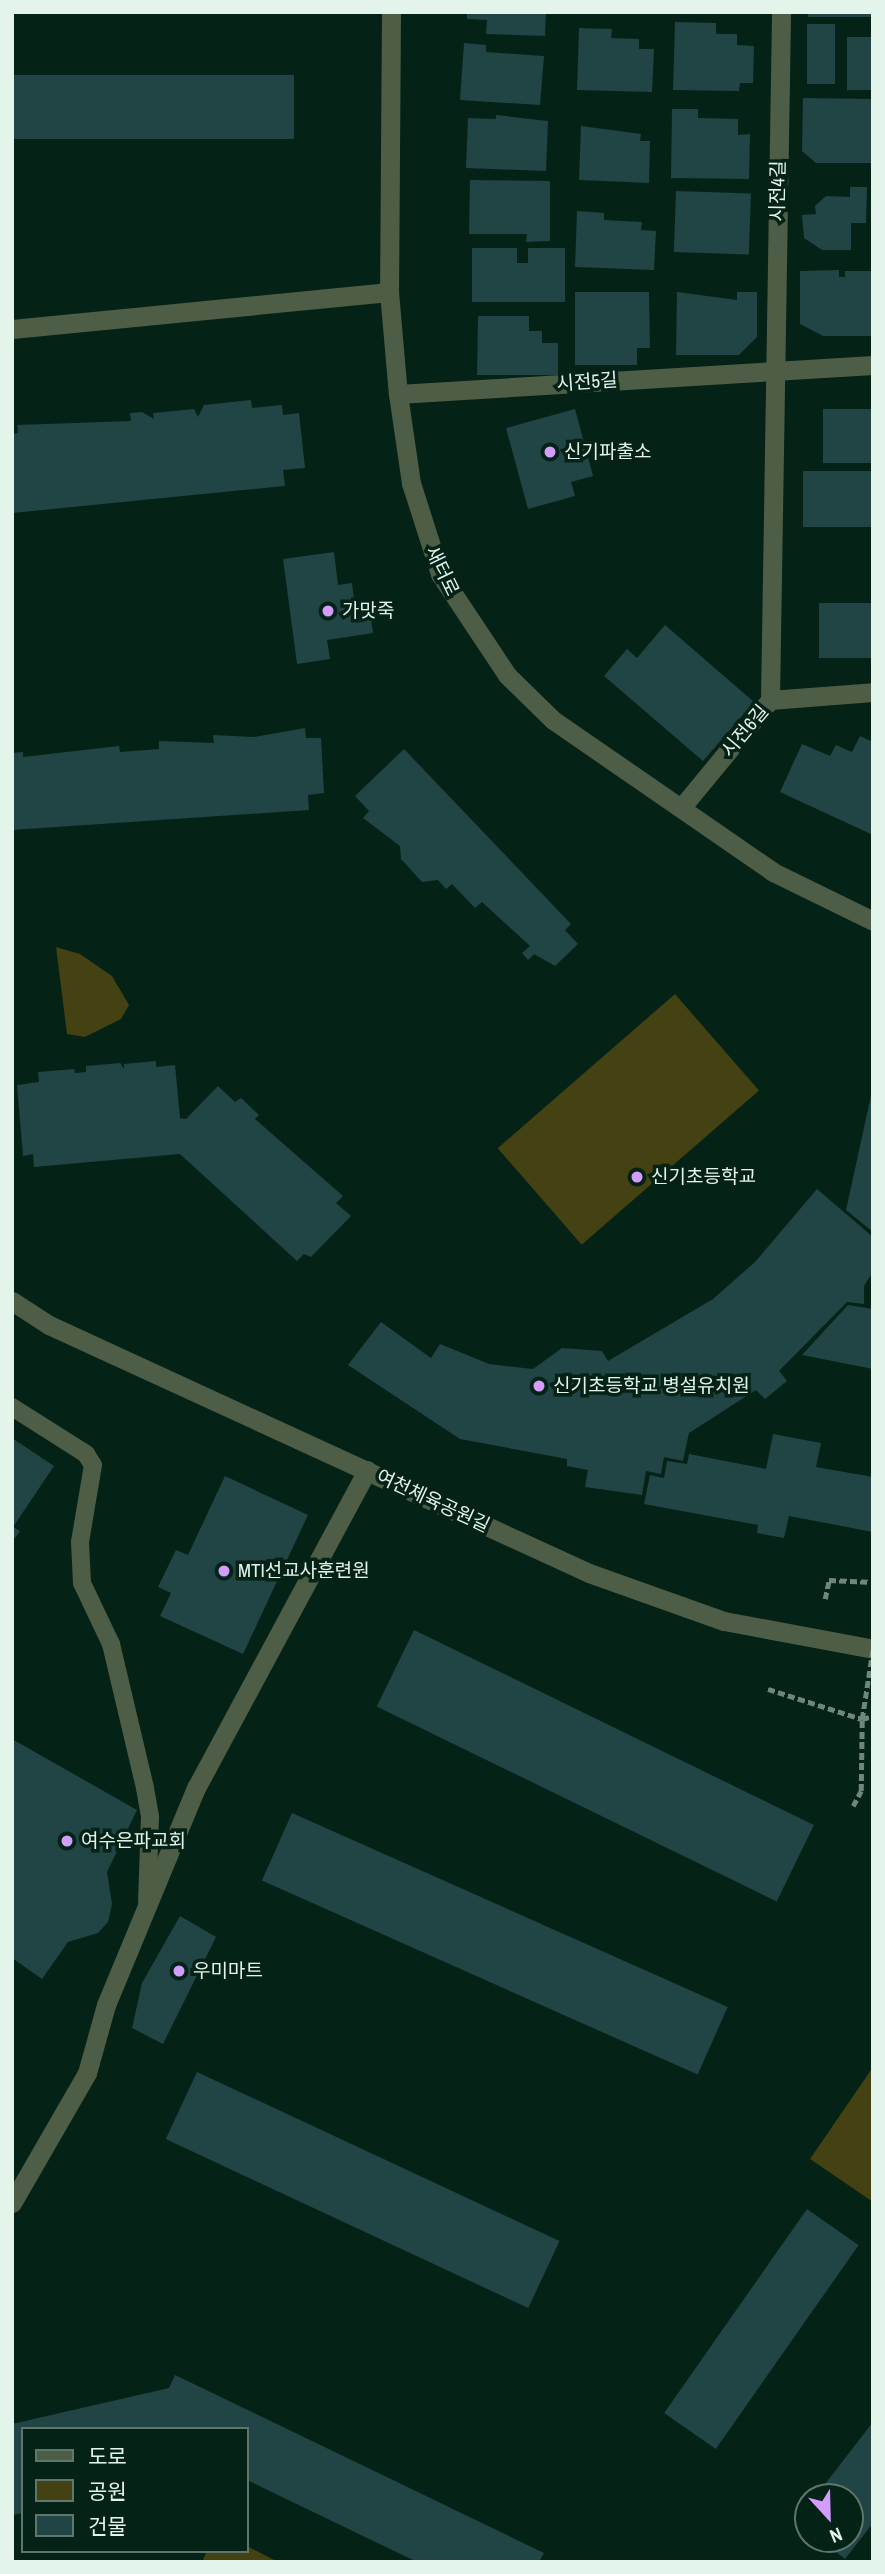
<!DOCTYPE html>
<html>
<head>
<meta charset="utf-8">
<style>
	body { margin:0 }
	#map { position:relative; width:885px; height:2574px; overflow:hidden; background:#052216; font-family:"Archivo Narrow","Noto Sans KR",sans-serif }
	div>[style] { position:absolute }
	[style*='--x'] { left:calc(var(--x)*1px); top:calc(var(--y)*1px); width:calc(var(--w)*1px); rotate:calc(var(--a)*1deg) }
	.green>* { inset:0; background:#444112; transform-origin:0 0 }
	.building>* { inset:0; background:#214544; transform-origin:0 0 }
	.path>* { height:4.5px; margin-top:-2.25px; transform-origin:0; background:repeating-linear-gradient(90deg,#6f867c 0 7px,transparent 0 10.5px) }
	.service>* { height:18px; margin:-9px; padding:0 9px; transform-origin:9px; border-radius:9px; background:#4e5e46 }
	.minor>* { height:19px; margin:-9.5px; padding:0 9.5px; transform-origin:9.5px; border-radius:9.5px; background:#4e5e46 }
	.tertiary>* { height:19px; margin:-9.5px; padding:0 9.5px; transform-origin:9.5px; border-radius:9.5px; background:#4e5e46 }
	.path-bridge>* { height:4.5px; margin-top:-2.25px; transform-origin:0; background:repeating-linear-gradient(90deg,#6f867c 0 7px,transparent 0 10.5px) }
	.dots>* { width:19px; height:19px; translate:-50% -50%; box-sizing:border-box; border:4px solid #052216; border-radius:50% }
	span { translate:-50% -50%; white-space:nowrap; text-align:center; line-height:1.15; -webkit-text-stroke:7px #052216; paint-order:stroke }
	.street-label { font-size:19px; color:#e3f4eb }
	.poi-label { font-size:19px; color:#e3f4eb }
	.left { translate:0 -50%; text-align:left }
	.frame { position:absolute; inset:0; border:14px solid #e3f4eb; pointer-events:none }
	.legend { position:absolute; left:21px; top:2427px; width:228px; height:126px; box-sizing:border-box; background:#052216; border:2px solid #5e766b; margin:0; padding:9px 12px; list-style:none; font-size:21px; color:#e3f4eb }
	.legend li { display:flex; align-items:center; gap:14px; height:35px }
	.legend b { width:35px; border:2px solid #5e766b }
	.north { position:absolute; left:794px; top:2483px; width:70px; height:70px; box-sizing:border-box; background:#052216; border:2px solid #5e766b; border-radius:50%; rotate:158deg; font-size:19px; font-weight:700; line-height:28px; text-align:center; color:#e3f4eb }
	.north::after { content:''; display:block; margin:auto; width:24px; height:32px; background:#d29dfd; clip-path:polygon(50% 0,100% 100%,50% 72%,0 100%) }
</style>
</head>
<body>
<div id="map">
	<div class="green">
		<div style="clip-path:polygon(56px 947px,80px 954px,112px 976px,129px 1005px,121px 1019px,85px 1037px,67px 1034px)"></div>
		<div style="left:675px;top:994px;width:128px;height:235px;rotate:49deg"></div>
		<div style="clip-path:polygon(873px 2067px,873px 2202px,810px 2159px)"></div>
		<div style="clip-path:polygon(247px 2546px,278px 2562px,202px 2562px,207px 2551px,247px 2551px)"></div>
	</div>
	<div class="building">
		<div style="clip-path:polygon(467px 12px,546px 12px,545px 36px,486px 34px,487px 20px,467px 19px)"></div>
		<div style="left:808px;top:12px;width:65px;height:5px"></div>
		<div style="clip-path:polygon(675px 22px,716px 23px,716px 34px,737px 34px,737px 45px,754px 46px,753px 83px,740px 83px,739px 91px,673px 90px)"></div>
		<div style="left:807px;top:24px;width:28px;height:60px"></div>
		<div style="clip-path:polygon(579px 28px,612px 29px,611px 38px,639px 39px,639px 49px,654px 49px,652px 92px,577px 90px)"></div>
		<div style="left:847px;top:37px;width:26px;height:53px"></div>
		<div style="clip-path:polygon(464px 43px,486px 45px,486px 52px,544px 56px,540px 105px,460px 100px)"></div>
		<div style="left:12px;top:75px;width:282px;height:64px"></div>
		<div style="clip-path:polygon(803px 98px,873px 99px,873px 163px,816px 163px,802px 151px)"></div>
		<div style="clip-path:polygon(672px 109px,698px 109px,698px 118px,738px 119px,738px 135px,750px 134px,749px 179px,671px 178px)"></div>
		<div style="clip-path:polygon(496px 115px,548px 121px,546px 171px,466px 168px,468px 118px,496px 119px)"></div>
		<div style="clip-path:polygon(581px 126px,641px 134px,640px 141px,650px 141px,649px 183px,579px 180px)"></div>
		<div style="clip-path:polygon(470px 180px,550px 181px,550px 241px,526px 242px,527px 234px,469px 234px)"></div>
		<div style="clip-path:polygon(850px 187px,867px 187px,866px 223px,851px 223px,851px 250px,822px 250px,804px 238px,802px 215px,816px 214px,815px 206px,826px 196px,850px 197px)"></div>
		<div style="left:676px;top:191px;width:75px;height:61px;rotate:2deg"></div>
		<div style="clip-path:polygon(577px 211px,604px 213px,604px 220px,642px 222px,641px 230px,656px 231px,654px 270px,575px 267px)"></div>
		<div style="clip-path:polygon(472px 248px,517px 248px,517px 263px,528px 263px,528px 248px,565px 248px,565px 302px,472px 302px)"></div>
		<div style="clip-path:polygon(839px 270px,839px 277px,845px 277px,845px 271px,873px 271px,873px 336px,823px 336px,800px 324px,800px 271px)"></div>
		<div style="clip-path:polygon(575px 292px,649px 292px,650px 348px,637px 348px,637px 365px,575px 365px)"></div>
		<div style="clip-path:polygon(677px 292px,737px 300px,737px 292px,757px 292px,757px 337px,739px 355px,676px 355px)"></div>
		<div style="clip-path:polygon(478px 316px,529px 316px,529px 331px,542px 331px,542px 343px,558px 343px,558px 375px,477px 375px)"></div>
		<div style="clip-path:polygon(251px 400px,252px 408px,282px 405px,283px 415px,299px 413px,305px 468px,283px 470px,285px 486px,12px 513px,12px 434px,18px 433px,17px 425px,131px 421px,130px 413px,142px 412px,154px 419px,153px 413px,194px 409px,198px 417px,204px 405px)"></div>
		<div style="clip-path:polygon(575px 409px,593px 476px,571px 482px,575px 496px,528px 509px,506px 428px)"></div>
		<div style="left:873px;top:409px;width:54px;height:50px;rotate:90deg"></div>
		<div style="left:873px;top:471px;width:56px;height:70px;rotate:90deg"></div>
		<div style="clip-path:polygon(334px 552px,338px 585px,352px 583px,355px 607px,369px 604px,373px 633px,327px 640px,330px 659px,297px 664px,283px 559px)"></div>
		<div style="left:873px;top:603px;width:55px;height:54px;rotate:90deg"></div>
		<div style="clip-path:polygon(665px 625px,754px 702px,703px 761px,604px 676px,627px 649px,637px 658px)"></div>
		<div style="clip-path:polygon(305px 728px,306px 738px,321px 738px,324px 793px,308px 795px,309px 810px,12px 830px,12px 753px,23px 752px,23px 757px,119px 746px,120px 752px,159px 749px,159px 741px,214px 743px,213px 735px,254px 737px)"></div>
		<div style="clip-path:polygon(860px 736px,873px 742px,873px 835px,780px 792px,802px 744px,830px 756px,836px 745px,852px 752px)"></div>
		<div style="clip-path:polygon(404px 749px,571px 924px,565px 930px,578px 944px,555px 966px,534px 954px,528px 960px,522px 953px,530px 946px,482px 902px,475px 908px,452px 884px,446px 889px,438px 880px,422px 882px,401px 859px,400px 846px,363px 818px,369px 811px,355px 796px)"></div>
		<div style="clip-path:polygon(156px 1061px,156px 1067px,175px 1065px,180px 1118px,186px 1119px,218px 1086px,235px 1102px,241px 1098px,259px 1115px,255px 1119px,343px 1196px,336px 1203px,351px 1216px,311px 1257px,304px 1254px,297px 1261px,180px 1154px,34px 1167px,33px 1154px,23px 1156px,17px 1085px,39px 1082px,38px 1072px,74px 1069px,75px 1073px,86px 1072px,86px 1066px,120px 1063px,124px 1069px,124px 1064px)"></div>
		<div style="clip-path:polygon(872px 1091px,873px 1092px,873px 1232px,846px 1210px)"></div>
		<div style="clip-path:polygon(817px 1189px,873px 1237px,873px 1272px,864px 1286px,864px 1304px,847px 1302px,779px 1371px,787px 1381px,765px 1399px,756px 1390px,689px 1433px,683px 1461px,664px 1457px,661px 1474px,646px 1471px,642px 1495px,585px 1487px,588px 1470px,567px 1466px,567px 1459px,460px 1439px,348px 1365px,381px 1322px,431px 1358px,440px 1344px,489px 1364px,533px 1369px,562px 1348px,602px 1351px,608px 1361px,713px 1299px,755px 1262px)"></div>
		<div style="clip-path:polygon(848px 1305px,873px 1309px,873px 1369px,802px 1355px)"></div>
		<div style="clip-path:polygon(773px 1434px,821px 1443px,816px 1467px,873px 1477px,873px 1532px,789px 1516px,784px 1538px,757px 1533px,758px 1525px,644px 1504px,650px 1475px,664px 1478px,667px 1461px,687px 1464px,689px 1454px,766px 1469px)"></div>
		<div style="clip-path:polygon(12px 1438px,54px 1466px,13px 1527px,20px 1531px,12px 1542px)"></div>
		<div style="clip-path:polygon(225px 1476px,308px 1515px,243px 1654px,160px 1616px,171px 1593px,158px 1587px,176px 1550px,188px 1555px)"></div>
		<div style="left:414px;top:1630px;width:445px;height:85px;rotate:26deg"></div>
		<div style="clip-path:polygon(12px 1739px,137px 1810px,107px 1872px,112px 1904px,108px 1922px,98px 1933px,68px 1942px,42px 1979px,12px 1958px)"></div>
		<div style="left:292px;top:1813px;width:477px;height:74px;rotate:24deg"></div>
		<div style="clip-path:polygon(180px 1916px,216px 1937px,163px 2044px,132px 2028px,142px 1983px)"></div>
		<div style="left:197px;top:2072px;width:400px;height:74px;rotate:25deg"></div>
		<div style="left:807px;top:2209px;width:63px;height:249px;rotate:35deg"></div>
		<div style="clip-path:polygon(175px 2375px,544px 2553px,539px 2562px,417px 2562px,247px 2480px,247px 2429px,23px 2429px,23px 2513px,12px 2515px,12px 2424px,169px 2388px)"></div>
		<div style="clip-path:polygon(873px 2422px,873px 2523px,845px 2559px,819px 2539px,850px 2539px,850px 2497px,815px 2497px)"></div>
		<div style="clip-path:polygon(808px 2507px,808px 2531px,796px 2522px)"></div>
	</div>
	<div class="path">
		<div style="--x:825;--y:1599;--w:19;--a:-78"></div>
		<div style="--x:829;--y:1580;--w:44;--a:2.6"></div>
		<div style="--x:768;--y:1689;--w:99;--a:17.7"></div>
		<div style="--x:862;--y:1719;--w:11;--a:-15"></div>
		<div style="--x:853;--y:1806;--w:17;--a:-62"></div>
		<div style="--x:861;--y:1791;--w:72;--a:-89.2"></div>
	</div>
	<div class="service">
		<div style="--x:12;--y:1407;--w:88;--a:32.4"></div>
		<div style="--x:86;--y:1454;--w:13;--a:58"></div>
		<div style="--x:93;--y:1465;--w:78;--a:99.6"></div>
		<div style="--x:80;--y:1542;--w:41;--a:87.2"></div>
		<div style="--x:82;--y:1583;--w:68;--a:64.6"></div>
		<div style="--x:111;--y:1644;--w:148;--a:76.7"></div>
		<div style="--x:145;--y:1788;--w:29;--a:80"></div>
		<div style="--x:150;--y:1817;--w:84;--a:92"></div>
	</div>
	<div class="minor">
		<div style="--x:12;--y:329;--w:379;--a:-5.6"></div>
		<div style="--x:398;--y:394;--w:476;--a:-3.5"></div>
		<div style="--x:770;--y:700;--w:688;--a:-89.08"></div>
		<div style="--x:681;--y:808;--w:140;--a:-50.5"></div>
		<div style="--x:770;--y:700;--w:103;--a:-4.4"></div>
		<div style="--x:12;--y:1301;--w:44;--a:33"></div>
		<div style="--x:49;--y:1325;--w:594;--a:24.67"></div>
		<div style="--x:589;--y:1573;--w:143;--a:19.6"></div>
		<div style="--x:724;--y:1621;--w:152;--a:10.6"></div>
		<div style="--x:12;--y:2203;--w:150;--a:-60"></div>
		<div style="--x:87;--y:2073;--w:71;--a:-74.4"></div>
		<div style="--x:106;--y:2005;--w:235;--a:-67.5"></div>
		<div style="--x:196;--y:1788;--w:361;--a:-61.7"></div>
	</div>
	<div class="tertiary">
		<div style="--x:391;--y:12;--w:280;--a:90.4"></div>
		<div style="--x:389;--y:292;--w:102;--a:85"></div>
		<div style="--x:398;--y:394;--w:90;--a:81.7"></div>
		<div style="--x:411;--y:483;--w:96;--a:72.3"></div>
		<div style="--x:440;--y:574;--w:121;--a:56.4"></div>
		<div style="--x:507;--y:675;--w:64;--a:44.4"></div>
		<div style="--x:553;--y:720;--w:267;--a:34.6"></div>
		<div style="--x:773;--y:872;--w:111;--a:26.1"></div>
	</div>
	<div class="path-bridge">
		<div style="--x:862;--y:1719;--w:72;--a:-81.2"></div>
	</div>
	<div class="dots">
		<div style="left:550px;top:452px;background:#d29dfd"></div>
		<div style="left:328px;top:611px;background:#d29dfd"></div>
		<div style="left:637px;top:1177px;background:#d29dfd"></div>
		<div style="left:539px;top:1386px;background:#d29dfd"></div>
		<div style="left:224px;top:1571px;background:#d29dfd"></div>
		<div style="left:67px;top:1841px;background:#d29dfd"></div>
		<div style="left:179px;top:1971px;background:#d29dfd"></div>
	</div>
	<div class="street-label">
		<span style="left:778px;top:191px;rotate:-89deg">시전4길</span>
		<span style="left:587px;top:382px;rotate:-4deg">시전5길</span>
		<span style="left:442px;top:571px;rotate:64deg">새터로</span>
		<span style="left:745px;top:731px;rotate:-50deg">시전6길</span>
		<span style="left:433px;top:1501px;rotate:25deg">여천체육공원길</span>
	</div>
	<div class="poi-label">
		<span class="left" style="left:564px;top:452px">신기파출소</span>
		<span class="left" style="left:342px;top:611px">가맛죽</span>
		<span class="left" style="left:651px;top:1177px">신기초등학교</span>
		<span class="left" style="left:553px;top:1386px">신기초등학교 병설유치원</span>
		<span class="left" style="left:238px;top:1571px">MTI선교사훈련원</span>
		<span class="left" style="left:81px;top:1841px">여수은파교회</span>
		<span class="left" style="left:193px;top:1971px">우미마트</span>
	</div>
	<div class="frame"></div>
	<ul class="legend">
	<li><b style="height:9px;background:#4e5e46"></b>도로</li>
	<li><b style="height:19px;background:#444112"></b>공원</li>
	<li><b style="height:19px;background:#214544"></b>건물</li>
	</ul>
	<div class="north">N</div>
</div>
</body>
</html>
